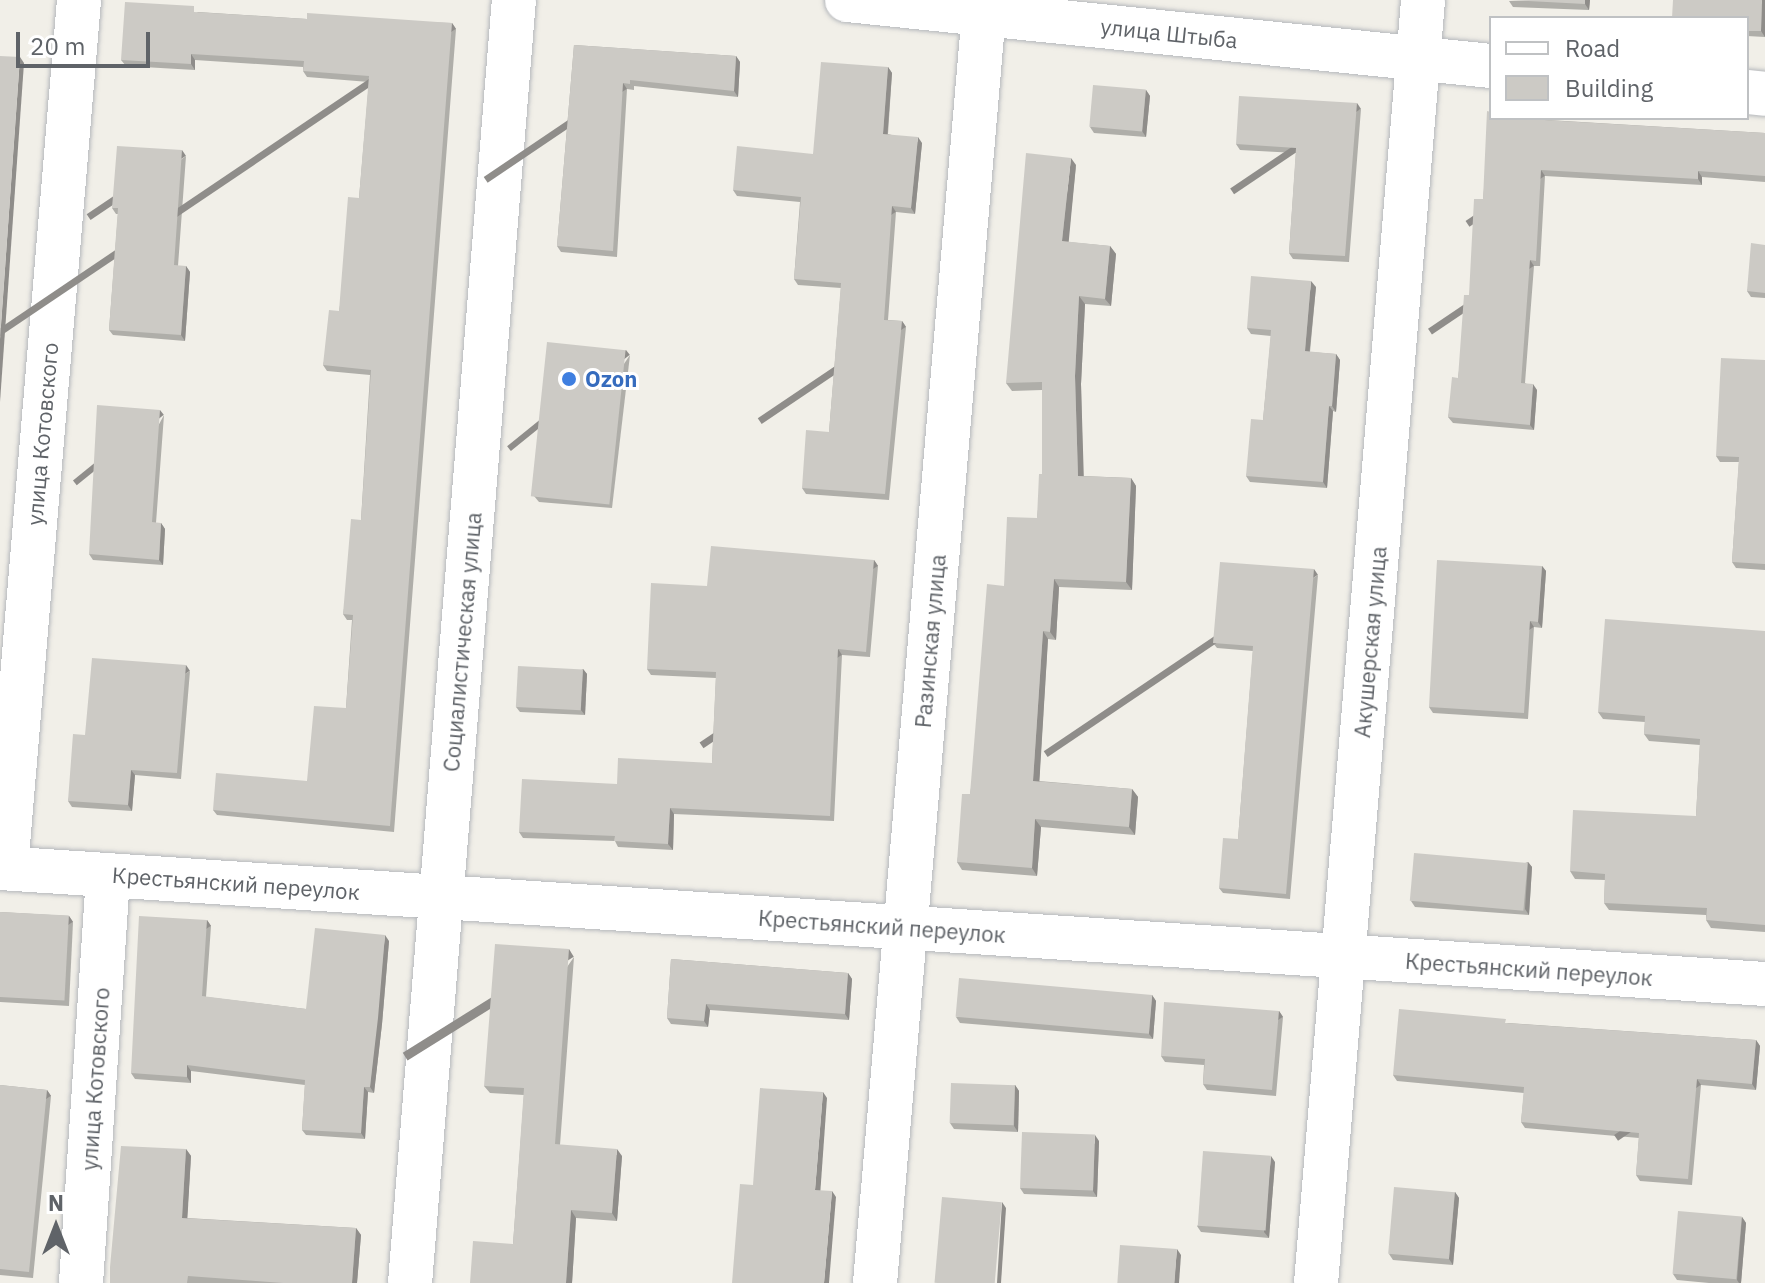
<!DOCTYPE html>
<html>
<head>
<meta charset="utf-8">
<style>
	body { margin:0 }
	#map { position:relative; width:1765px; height:1283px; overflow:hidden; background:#f1efe8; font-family:"IBM Plex Sans",sans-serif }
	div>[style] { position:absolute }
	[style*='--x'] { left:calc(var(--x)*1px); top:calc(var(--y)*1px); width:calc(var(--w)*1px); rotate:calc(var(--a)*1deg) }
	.roads { filter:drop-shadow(0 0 2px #b5b8bc) drop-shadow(0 0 2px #b5b8bc) }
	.street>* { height:44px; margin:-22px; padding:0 22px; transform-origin:22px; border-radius:22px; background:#fff }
	.secondary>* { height:44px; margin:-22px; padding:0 22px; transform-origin:22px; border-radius:22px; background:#fff }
	.wall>* { inset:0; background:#afaea9 }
	.shaded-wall>* { inset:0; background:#8f8d8a; transform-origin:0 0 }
	.building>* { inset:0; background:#cccac5; transform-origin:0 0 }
	.dots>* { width:22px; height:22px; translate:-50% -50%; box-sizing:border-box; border:4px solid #fff; border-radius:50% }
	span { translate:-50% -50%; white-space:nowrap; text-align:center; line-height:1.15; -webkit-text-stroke:6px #fff; paint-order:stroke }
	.street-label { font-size:22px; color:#5f6368 }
	.shop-label { font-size:22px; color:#366cbe; font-weight:700 }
	.left { translate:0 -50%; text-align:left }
	.legend { position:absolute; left:1489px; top:16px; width:260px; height:104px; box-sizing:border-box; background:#fff; border:2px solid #bfc1c3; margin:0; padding:10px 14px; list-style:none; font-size:24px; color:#5f6368 }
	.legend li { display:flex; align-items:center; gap:16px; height:40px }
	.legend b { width:40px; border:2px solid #bfc1c3 }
	.north { position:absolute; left:16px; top:1187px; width:80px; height:80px; -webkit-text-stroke:6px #fff; paint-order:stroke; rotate:0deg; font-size:22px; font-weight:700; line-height:32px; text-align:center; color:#5f6368 }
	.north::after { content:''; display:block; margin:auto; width:28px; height:36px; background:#5f6368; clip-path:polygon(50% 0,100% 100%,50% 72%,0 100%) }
	.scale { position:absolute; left:16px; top:32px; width:134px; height:36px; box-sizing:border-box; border:4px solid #5f6368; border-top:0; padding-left:10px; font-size:24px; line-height:28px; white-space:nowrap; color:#5f6368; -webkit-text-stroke:6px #fff; paint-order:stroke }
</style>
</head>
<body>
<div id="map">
	<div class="roads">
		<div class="street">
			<div style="--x:847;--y:0;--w:647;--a:5.85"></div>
			<div style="--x:1747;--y:92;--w:18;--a:6"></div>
			<div style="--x:0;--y:868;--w:1769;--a:3.76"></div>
			<div style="--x:6;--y:868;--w:871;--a:-85.19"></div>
			<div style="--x:81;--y:1283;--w:409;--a:-86.2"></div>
			<div style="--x:875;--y:1283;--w:1288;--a:-85.1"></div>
			<div style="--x:1316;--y:1283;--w:1287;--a:-85.23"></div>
		</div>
		<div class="secondary">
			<div style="--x:410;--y:1283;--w:1287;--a:-85.37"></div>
		</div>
	</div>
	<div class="wall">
		<div style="clip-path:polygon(1590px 0,1589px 10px,1513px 7px,1509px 1px)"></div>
		<div style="clip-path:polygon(1765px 0,1765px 37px,1747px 36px,1747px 18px)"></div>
		<div style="clip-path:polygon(198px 12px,307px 19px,452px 23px,456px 29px,394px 832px,217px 815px,213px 810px,307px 781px,346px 708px,352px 620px,347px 620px,343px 614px,361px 520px,370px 375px,327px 371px,323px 365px,339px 311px,359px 198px,369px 82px,307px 77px,303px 71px,303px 67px,195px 60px,195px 70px,126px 66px,121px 60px)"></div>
		<div style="clip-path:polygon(574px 45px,736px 56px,740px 62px,738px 97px,634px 86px,634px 90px,627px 89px,617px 257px,561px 252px,557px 246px)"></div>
		<div style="clip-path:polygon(888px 67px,892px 73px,888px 134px,922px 143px,915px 214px,896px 212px,888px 320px,902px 321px,906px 327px,889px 500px,806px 494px,802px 488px,829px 432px,841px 288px,798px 285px,794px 279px,800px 202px,737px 196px,733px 190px,813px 154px)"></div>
		<div style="clip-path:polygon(1146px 90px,1150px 96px,1146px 137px,1094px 133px,1090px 127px)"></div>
		<div style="clip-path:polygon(1361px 109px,1349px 262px,1293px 259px,1289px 253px,1296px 153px,1240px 150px,1236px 144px)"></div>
		<div style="clip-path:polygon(1491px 118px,1547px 118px,1548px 120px,1765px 133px,1765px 182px,1702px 177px,1702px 185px,1545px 176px,1540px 266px,1534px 266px,1525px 383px,1537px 390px,1534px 430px,1453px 423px,1448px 417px,1458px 378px,1483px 199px)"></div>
		<div style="clip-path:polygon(186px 156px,178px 266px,186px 266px,190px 272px,185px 341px,113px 335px,109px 330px,118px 214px,116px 214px,112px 208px)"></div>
		<div style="clip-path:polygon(1076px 165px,1068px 242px,1110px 246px,1116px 254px,1111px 306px,1085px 304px,1081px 384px,1083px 476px,1131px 478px,1136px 486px,1132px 590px,1059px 587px,1056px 640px,1048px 639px,1039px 781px,1132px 789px,1138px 797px,1135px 835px,1041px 827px,1037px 876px,962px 870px,957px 862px,970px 794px,1004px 586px,1037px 518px,1042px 474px,1042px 390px,1012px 391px,1006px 383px)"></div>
		<div style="clip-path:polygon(1765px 245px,1765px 298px,1751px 297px,1747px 291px)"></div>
		<div style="clip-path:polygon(1316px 287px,1310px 352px,1336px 354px,1340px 360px,1336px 412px,1333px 411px,1327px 488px,1250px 482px,1246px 476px,1263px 420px,1271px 336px,1251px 334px,1247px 328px)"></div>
		<div style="clip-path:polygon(630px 355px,612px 508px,539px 502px,534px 496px)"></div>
		<div style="clip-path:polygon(1765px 360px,1765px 570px,1736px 568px,1732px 562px,1739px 462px,1720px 462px,1716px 456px)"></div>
		<div style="clip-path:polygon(164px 415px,156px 523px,161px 523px,165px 529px,163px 565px,93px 560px,89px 554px)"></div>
		<div style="clip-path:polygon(874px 560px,878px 566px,870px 657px,842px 655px,834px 821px,674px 814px,673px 850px,618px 847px,615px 841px,523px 838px,519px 832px,617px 784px,712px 763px,716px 678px,651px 675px,647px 669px,707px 586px)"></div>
		<div style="clip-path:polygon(1542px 566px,1546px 571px,1542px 628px,1534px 627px,1528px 719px,1433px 713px,1429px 707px)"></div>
		<div style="clip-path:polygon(1318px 575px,1290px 899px,1223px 893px,1219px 888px,1238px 839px,1253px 651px,1217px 648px,1213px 643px)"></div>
		<div style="clip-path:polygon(1765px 631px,1765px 932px,1711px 928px,1706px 920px,1706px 915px,1609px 910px,1604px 903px,1605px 880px,1575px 879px,1570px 871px,1696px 816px,1700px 745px,1649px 741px,1644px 734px,1645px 722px,1603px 719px,1598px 712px)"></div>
		<div style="clip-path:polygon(583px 669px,587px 674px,585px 715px,520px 712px,516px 707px)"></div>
		<div style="clip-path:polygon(190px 671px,181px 779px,135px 775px,132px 811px,72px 807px,68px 801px,85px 735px)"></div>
		<div style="clip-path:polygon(1528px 862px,1532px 867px,1529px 915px,1415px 907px,1411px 901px)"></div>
		<div style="clip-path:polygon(0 912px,69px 916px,73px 922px,69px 1006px,0 1002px)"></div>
		<div style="clip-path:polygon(207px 920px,211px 926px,206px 997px,306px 1009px,389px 941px,382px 1024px,374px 1093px,368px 1092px,365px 1139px,306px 1135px,302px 1130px,305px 1085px,191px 1071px,191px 1083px,135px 1079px,131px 1073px)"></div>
		<div style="clip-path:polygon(574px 957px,560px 1145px,622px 1156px,617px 1221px,576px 1218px,572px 1283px,470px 1283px,513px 1244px,524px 1095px,490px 1093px,484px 1086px)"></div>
		<div style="clip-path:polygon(671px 959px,848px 973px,852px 979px,849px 1020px,710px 1010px,708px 1027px,671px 1024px,667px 1018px)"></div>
		<div style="clip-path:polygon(1152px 995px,1156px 1001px,1153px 1039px,960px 1023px,956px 1017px)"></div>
		<div style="clip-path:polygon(1279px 1011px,1283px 1017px,1276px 1096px,1207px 1090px,1203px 1084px,1204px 1065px,1165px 1062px,1161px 1056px)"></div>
		<div style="clip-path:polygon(1508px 1023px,1756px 1040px,1760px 1046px,1756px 1090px,1701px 1085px,1692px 1185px,1640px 1181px,1636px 1175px,1639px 1138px,1525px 1128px,1521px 1122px,1524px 1093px,1397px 1081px,1393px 1075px)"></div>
		<div style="clip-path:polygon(0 1085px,47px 1090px,51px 1096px,33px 1278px,0 1275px)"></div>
		<div style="clip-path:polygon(1015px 1085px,1019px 1091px,1018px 1132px,954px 1129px,950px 1123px)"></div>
		<div style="clip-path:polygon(1099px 1141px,1097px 1197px,1024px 1194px,1020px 1188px)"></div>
		<div style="clip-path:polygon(186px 1149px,191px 1156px,187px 1218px,356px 1228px,361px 1235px,357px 1283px,110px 1283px)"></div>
		<div style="clip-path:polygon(1275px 1162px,1269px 1238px,1201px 1232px,1197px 1226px)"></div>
		<div style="clip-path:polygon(1455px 1192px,1459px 1198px,1453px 1265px,1393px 1260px,1389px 1254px)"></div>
		<div style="clip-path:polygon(1742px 1217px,1746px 1223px,1741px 1283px,1709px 1283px,1677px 1280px,1673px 1274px)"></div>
	</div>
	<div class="shaded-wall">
		<div style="clip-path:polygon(1585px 0,1590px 0,1589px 10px,1585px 4px)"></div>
		<div style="clip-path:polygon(1762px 0,1765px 0,1765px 37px,1761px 31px)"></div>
		<div style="left:452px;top:23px;width:7px;height:805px;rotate:56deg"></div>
		<div style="clip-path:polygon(191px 54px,195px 60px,195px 70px,191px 64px)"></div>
		<div style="clip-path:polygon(736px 56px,740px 62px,738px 97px,734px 91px)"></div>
		<div style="clip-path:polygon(20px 57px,24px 63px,0 402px,0 339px)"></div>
		<div style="clip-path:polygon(888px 67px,892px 73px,887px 140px,883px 134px)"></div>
		<div style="left:623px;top:83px;width:7px;height:168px;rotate:56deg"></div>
		<div style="clip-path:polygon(1146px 90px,1150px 96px,1146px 137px,1142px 131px)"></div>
		<div style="left:1357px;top:103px;width:7px;height:153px;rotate:56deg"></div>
		<div style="clip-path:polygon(918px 137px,922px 143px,915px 214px,911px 208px)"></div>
		<div style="left:182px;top:150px;width:7px;height:115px;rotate:56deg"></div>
		<div style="clip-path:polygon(1071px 158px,1076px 165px,1068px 249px,1062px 241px)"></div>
		<div style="left:1541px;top:170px;width:7px;height:91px;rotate:56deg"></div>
		<div style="clip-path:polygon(1698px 171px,1702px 177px,1702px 185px,1698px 179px)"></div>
		<div style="left:892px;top:206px;width:7px;height:114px;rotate:56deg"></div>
		<div style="clip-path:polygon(1110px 246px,1116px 254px,1111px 306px,1105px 299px)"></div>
		<div style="left:1530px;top:260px;width:7px;height:123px;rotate:56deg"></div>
		<div style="clip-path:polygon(186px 266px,190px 272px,185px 341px,181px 335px)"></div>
		<div style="clip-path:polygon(1311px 281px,1316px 287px,1309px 357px,1305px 351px)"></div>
		<div style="clip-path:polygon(1079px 296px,1085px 304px,1081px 384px,1084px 483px,1078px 476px,1075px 376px)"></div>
		<div style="left:902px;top:321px;width:7px;height:174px;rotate:56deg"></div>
		<div style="left:626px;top:350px;width:6px;height:153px;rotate:51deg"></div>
		<div style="clip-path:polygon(1336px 354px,1340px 360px,1336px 412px,1332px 406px)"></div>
		<div style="clip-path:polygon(1533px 384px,1537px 390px,1534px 430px,1530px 425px)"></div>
		<div style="clip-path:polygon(1329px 406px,1333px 411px,1327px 488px,1323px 482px)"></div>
		<div style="left:160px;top:410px;width:6px;height:112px;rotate:51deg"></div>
		<div style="clip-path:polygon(1131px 478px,1136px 486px,1132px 590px,1126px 582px)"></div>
		<div style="clip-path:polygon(161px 523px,165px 529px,163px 565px,159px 560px)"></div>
		<div style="left:874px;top:560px;width:7px;height:92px;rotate:56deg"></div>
		<div style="clip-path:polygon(1542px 566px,1546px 571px,1542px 628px,1538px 622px)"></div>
		<div style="left:1314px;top:569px;width:7px;height:326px;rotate:56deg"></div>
		<div style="clip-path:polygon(1054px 579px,1059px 587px,1056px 640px,1050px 632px)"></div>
		<div style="left:1530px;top:621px;width:7px;height:92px;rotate:56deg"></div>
		<div style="clip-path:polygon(1043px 631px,1048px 639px,1039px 788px,1033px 781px)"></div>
		<div style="left:838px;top:649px;width:7px;height:167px;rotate:56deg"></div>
		<div style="left:186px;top:665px;width:7px;height:108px;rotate:56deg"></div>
		<div style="clip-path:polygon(583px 669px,587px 674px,585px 715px,580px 709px)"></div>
		<div style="clip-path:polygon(131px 770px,135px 775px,132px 811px,128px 805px)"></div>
		<div style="clip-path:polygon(1132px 789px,1138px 797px,1135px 835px,1129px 827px)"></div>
		<div style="clip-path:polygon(670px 808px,674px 814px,673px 850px,668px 844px)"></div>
		<div style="clip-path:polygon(1035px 819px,1041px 827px,1037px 876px,1032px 868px)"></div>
		<div style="clip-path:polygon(1528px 862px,1532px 867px,1529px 915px,1525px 909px)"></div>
		<div style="left:69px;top:916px;width:7px;height:84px;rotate:56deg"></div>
		<div style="left:207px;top:920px;width:7px;height:76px;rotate:56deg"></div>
		<div style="clip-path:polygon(385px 935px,389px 941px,382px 1024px,374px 1093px,370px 1087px)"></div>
		<div style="left:569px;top:949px;width:9px;height:196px;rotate:58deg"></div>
		<div style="clip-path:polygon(848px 973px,852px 979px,849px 1020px,845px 1014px)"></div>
		<div style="clip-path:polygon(1152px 995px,1156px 1001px,1153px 1039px,1149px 1034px)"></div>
		<div style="clip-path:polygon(706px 1004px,710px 1010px,708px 1027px,704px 1021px)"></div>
		<div style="left:1279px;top:1011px;width:7px;height:79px;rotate:56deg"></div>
		<div style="clip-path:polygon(1756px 1040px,1760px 1046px,1756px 1090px,1752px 1084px)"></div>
		<div style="clip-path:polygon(187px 1065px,191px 1071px,191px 1083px,187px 1077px)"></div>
		<div style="left:1697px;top:1079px;width:7px;height:100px;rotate:56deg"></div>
		<div style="clip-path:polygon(1015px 1085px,1019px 1091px,1018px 1132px,1014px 1126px)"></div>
		<div style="clip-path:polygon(364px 1087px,368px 1092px,365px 1139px,361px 1133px)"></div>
		<div style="left:47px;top:1090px;width:7px;height:183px;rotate:56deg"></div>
		<div style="clip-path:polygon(823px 1092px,827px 1098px,820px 1196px,815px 1190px)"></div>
		<div style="clip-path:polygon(1095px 1135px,1099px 1141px,1097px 1197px,1093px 1191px)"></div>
		<div style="clip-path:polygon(186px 1149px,191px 1156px,187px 1225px,182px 1218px)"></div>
		<div style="clip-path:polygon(617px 1149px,622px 1156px,617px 1221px,612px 1213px)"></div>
		<div style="clip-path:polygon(1271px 1156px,1275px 1162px,1269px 1238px,1264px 1232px)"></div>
		<div style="clip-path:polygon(832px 1191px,836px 1197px,829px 1283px,824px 1283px)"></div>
		<div style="clip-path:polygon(1455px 1192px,1459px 1198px,1453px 1265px,1449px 1259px)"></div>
		<div style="clip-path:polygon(1002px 1202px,1006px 1208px,1001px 1283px,997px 1283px)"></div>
		<div style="clip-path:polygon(571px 1210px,576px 1218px,572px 1283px,566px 1283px)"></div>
		<div style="clip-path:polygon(1742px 1217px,1746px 1223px,1741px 1283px,1739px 1283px,1737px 1280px)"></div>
		<div style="clip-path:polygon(356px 1228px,361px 1235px,357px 1283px,352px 1283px)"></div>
		<div style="clip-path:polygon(1177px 1249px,1181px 1255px,1179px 1283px,1174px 1283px)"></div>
	</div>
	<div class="building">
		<div style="clip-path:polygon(1509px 0,1585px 0,1585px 4px)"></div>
		<div style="clip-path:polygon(1673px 0,1762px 0,1761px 31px,1747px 31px,1747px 18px,1672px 18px)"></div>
		<div style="clip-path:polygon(125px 2px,194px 6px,194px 12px,307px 19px,307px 13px,452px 23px,390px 826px,213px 810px,216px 773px,307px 781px,314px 706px,346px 708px,353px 615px,343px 614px,351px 519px,361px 520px,371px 370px,323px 365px,329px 310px,339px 311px,348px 197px,359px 198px,369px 76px,303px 71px,304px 61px,191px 54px,191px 64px,121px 60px)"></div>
		<div style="clip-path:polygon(574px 45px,736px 56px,734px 91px,630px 80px,630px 84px,623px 83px,613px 251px,557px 246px)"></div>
		<div style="clip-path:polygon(0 56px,20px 57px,0 339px)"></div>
		<div style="clip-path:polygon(821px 62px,888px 67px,883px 134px,918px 137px,911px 208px,892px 206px,884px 320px,902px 321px,885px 494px,802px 488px,806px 430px,829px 432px,841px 283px,794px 279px,801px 197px,733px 190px,737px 146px,813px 154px)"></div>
		<div style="left:1093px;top:85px;width:53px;height:42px;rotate:5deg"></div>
		<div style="clip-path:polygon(1239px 96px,1357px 103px,1345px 256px,1289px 253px,1296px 148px,1236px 144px)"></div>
		<div style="clip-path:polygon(1487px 111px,1491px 112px,1491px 118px,1544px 118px,1544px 120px,1765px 133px,1765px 176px,1698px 171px,1698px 179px,1541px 170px,1536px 261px,1530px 260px,1521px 383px,1533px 384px,1530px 425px,1448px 417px,1452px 377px,1458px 378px,1464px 295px,1469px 295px,1474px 199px,1483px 199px)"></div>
		<div style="clip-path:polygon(117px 146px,182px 150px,174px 265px,186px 266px,181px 335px,109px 330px,118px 208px,112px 208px)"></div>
		<div style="clip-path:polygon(1026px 153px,1071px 158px,1062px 241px,1110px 246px,1105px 299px,1079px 296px,1075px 376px,1078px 476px,1131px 478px,1126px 582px,1054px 579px,1050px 632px,1043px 631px,1033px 781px,1132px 789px,1129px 827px,1035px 819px,1032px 868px,957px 862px,962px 794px,970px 794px,987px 584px,1004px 586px,1007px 517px,1037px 518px,1039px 474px,1042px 474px,1042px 382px,1006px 383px)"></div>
		<div style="clip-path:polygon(1751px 243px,1765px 245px,1765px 293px,1747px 291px)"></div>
		<div style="clip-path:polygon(1251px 276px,1311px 281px,1305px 351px,1336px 354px,1332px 406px,1329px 406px,1323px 482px,1246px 476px,1251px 419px,1263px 420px,1271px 330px,1247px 328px)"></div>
		<div style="left:547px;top:342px;width:79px;height:155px;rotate:6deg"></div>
		<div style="clip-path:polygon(1721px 358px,1765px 360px,1765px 564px,1732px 562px,1739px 457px,1716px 456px)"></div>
		<div style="clip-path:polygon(97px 405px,160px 410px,152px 522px,161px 523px,159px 560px,89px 554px)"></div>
		<div style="clip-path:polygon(711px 546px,874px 560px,866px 652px,838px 649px,830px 816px,670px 808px,668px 844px,614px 841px,615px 836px,519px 832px,522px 779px,617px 784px,618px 758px,712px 763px,716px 672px,647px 669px,651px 583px,707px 586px)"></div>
		<div style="clip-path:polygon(1437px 560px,1542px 566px,1538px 622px,1530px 621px,1524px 713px,1429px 707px)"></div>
		<div style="clip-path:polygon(1220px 562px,1314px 569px,1286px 894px,1219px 888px,1223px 838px,1238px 839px,1253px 646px,1213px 643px)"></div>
		<div style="clip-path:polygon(1605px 619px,1765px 631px,1765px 925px,1706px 920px,1707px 908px,1604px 903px,1605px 874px,1570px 871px,1573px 810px,1696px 816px,1700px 739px,1644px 734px,1645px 716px,1598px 712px)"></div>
		<div style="clip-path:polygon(92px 658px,186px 665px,177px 773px,131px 770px,128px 805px,68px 801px,73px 734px,85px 735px)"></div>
		<div style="left:518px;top:666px;width:65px;height:41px;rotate:3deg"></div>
		<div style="left:1414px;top:853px;width:114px;height:48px;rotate:5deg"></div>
		<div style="left:0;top:912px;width:69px;height:85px;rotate:3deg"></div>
		<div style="clip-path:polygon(139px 916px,207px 920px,202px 996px,306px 1009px,315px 928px,385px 935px,378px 1018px,370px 1087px,364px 1087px,361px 1133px,302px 1130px,305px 1080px,187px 1065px,187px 1077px,131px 1073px)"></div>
		<div style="clip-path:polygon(495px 944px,569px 949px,555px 1144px,617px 1149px,612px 1213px,571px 1210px,566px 1283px,470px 1283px,473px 1241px,513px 1244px,524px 1088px,484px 1086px)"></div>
		<div style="clip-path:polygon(671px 959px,848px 973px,845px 1014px,706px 1004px,704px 1021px,667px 1018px)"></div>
		<div style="left:959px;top:978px;width:194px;height:39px;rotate:5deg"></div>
		<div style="clip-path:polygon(1164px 1002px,1279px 1011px,1272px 1090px,1203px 1084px,1205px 1059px,1161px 1056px)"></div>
		<div style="clip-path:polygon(1399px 1009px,1506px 1019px,1505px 1023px,1756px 1040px,1752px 1084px,1697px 1079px,1688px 1179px,1636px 1175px,1639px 1133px,1521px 1122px,1524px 1087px,1393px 1075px)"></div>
		<div style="left:951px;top:1083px;width:64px;height:40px;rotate:2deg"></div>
		<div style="clip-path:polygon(0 1085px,47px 1090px,29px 1272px,0 1269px)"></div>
		<div style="clip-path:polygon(760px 1088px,823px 1092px,815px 1190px,832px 1191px,824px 1283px,732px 1283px,740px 1184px,753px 1185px)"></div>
		<div style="left:1022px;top:1132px;width:73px;height:56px;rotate:2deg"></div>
		<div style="clip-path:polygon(121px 1146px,186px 1149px,182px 1218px,356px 1228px,352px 1283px,283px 1283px,188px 1276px,187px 1283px,110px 1283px,110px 1267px)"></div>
		<div style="left:1203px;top:1151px;width:68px;height:75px;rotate:4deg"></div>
		<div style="left:1394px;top:1187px;width:61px;height:67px;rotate:5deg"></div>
		<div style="left:942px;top:1197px;width:60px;height:86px;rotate:5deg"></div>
		<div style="left:1678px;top:1211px;width:64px;height:63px;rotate:5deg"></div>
		<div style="left:1120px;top:1245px;width:57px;height:38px;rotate:4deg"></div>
	</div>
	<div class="dots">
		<div style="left:569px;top:379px;background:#3f7fe0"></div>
	</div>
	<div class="street-label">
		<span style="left:1169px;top:33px;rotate:6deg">улица Штыба</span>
		<span style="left:42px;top:434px;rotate:-85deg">улица Котовского</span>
		<span style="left:930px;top:641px;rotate:-85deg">Разинская улица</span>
		<span style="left:462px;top:642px;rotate:-85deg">Социалистическая улица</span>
		<span style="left:1370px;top:642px;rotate:-85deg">Акушерская улица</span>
		<span style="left:236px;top:883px;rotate:4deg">Крестьянский переулок</span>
		<span style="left:882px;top:926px;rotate:4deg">Крестьянский переулок</span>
		<span style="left:1529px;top:969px;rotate:4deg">Крестьянский переулок</span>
		<span style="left:95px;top:1079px;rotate:-86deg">улица Котовского</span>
	</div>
	<div class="shop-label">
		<span class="left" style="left:585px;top:379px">Ozon</span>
	</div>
	<ul class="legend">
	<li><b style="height:10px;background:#fff"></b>Road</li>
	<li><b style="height:22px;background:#cccac5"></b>Building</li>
	</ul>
	<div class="north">N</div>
	<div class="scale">20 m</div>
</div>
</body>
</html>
